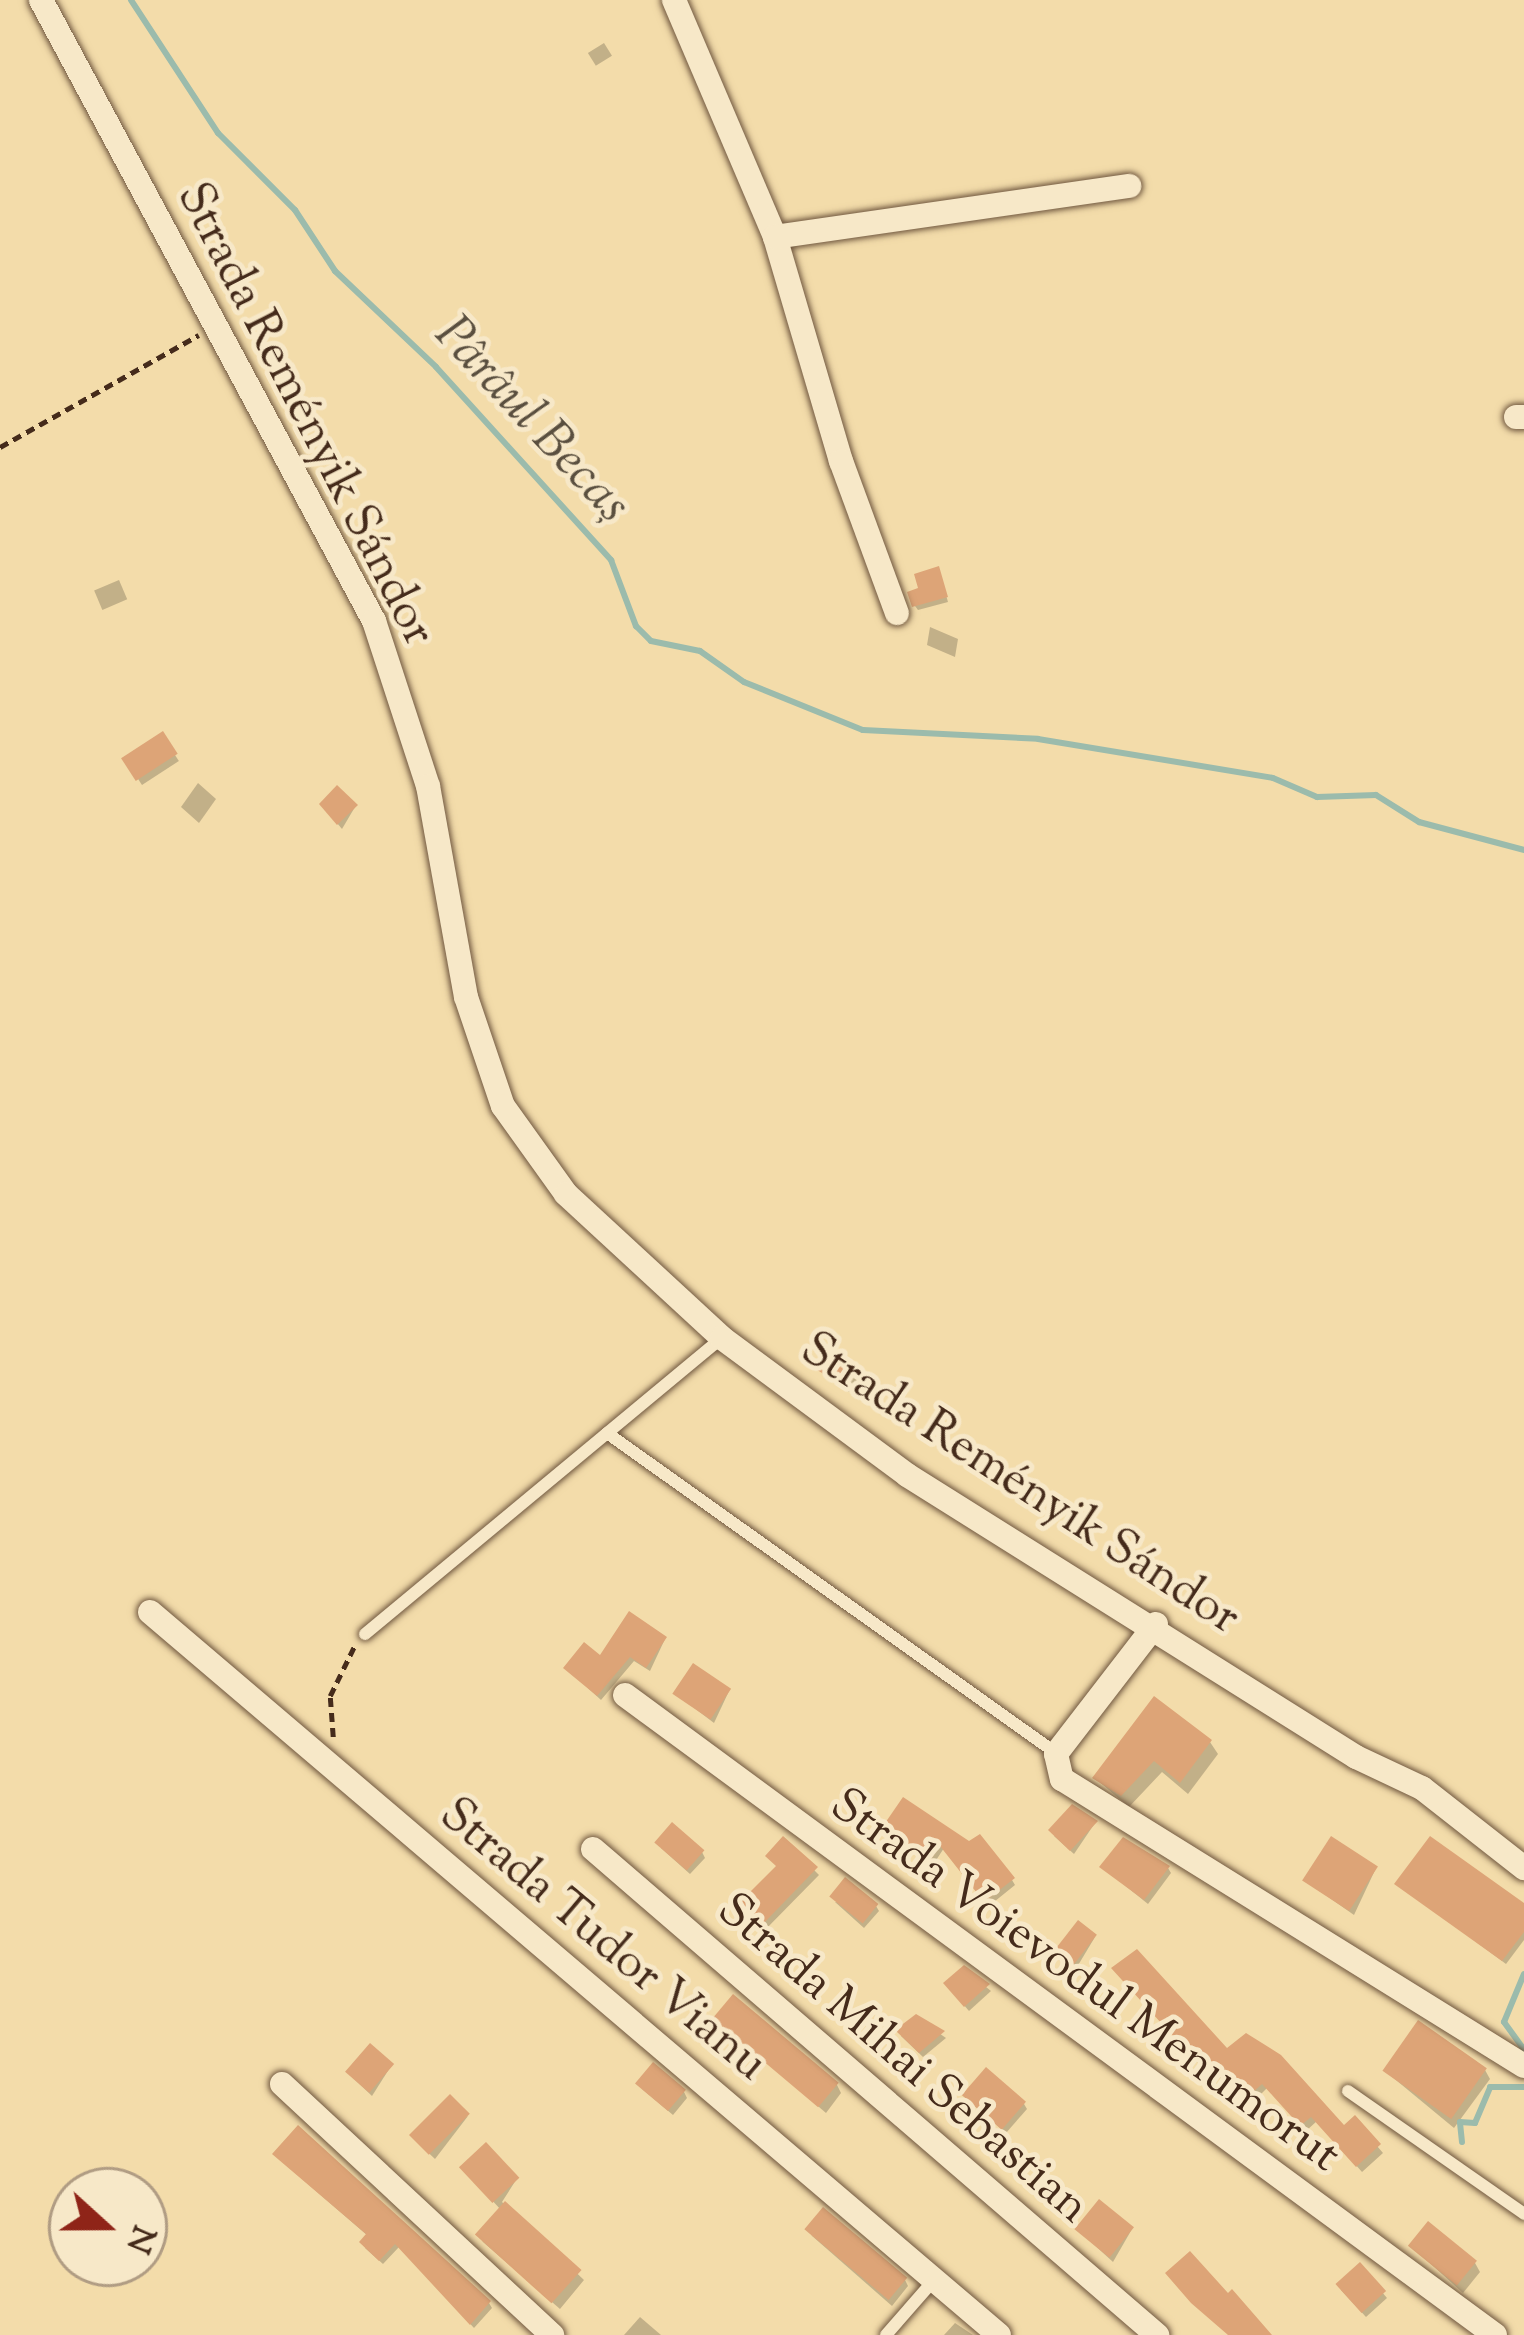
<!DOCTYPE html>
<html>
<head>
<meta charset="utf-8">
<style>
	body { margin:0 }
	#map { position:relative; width:1524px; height:2335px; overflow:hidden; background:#f3dcaa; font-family:"Sorts Mill Goudy",serif }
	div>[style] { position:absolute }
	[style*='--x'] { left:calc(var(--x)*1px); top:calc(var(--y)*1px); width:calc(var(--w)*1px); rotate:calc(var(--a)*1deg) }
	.shadow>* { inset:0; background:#0003; transform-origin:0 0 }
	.stream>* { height:6px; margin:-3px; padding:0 3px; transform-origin:3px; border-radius:3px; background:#9bbbac }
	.building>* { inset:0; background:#dda477; transform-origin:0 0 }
	.path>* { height:4.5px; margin-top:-2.25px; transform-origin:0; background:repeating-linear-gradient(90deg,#452b1b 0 9px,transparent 0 15px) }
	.roads { filter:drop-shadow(0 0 3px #70573f) drop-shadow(0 0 3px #70573f) }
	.service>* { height:12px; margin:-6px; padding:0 6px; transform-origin:6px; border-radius:6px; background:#f7e8c8 }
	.minor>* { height:24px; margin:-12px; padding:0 12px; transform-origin:12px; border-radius:12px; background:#f7e8c8 }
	span { translate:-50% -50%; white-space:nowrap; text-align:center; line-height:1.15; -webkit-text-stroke:10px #f7e8c8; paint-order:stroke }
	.street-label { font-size:48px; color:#452b1b }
	.water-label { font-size:51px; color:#5a4f3f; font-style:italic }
	.north { position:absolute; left:48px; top:2167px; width:120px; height:120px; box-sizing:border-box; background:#f7e8c8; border:3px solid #b09c83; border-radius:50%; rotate:111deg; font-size:33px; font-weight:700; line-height:48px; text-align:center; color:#452b1b }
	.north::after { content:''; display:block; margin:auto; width:42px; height:54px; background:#8f2418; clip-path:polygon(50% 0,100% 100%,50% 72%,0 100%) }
</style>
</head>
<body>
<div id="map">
	<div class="shadow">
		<div style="left:604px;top:43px;width:15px;height:19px;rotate:58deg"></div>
		<div style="clip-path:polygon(940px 574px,948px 602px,918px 610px,915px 606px)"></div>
		<div style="left:119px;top:580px;width:21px;height:27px;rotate:67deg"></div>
		<div style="clip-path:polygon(930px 627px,958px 639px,955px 657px,927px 645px)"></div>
		<div style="left:162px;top:735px;width:31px;height:44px;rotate:57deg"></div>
		<div style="clip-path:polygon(198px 783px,216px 799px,199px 823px,181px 807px)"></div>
		<div style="clip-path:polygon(355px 807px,342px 829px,326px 810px)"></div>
		<div style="clip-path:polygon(818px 1369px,856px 1372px,859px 1378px,849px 1392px)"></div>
		<div style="clip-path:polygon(665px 1639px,650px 1671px,634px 1661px,601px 1700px,566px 1668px)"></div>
		<div style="clip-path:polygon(729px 1691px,714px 1723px,676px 1694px)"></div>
		<div style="clip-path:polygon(1210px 1742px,1218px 1754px,1188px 1794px,1162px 1772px,1129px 1807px,1096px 1779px)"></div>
		<div style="clip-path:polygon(904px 1801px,1012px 1880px,1015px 1885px,989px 1906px,944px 1848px,933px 1865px,888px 1835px)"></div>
		<div style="clip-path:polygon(1095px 1823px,1074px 1854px,1054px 1836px)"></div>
		<div style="clip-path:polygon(784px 1840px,819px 1875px,764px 1931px,744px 1911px,778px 1868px)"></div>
		<div style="clip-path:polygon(661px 1848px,702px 1852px,705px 1858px,690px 1874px)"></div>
		<div style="clip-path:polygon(1102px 1867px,1168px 1868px,1171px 1873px,1148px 1904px)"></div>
		<div style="clip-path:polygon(1376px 1868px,1354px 1915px,1307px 1882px)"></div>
		<div style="clip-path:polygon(1398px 1884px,1524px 1908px,1524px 1940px,1506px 1964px)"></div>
		<div style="clip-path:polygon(835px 1902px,876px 1906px,879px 1911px,864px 1928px)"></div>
		<div style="clip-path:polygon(1095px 1937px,1074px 1972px,1058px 1959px)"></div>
		<div style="clip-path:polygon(964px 1969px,991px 1991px,969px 2011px,950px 1989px)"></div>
		<div style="clip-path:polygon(1119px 1975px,1343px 2129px,1354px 2119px,1383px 2153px,1362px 2172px,1317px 2121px,1306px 2131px,1267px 2088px,1256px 2099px,1200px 2065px)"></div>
		<div style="clip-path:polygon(916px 2017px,946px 2038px,923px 2057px,901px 2036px)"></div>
		<div style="clip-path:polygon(715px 2018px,837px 2085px,841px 2093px,826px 2113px)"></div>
		<div style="clip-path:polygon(391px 2066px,372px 2096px,351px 2076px)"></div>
		<div style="clip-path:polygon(1485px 2070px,1490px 2079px,1454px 2128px,1385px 2071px)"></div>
		<div style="clip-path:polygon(642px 2089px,684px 2092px,687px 2098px,673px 2115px)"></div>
		<div style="clip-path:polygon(969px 2101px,1024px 2104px,1027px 2109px,1006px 2133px)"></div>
		<div style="clip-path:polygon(468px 2116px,435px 2159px,417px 2142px)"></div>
		<div style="clip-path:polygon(279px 2159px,489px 2303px,492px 2308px,474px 2328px,399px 2247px,383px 2264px,365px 2248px,368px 2236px)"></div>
		<div style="clip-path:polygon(466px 2172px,516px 2180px,502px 2202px,584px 2280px,560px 2309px,483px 2242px,479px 2235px,501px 2210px)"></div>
		<div style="clip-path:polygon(1132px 2229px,1113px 2262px,1078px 2230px)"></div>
		<div style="clip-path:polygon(811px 2235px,905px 2280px,908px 2286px,892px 2306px)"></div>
		<div style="clip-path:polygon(1411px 2246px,1475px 2263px,1480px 2272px,1463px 2293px)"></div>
		<div style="clip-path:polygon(1360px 2266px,1387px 2298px,1366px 2317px,1341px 2290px)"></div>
		<div style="clip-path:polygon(640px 2317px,661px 2335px,624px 2335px)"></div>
		<div style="clip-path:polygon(955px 2323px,973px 2335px,944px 2335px)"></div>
	</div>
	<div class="stream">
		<div style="--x:131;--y:0;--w:159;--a:56.8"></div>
		<div style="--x:218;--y:133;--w:109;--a:45"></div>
		<div style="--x:295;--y:210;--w:73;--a:56.7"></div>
		<div style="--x:335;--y:271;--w:139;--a:43.5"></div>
		<div style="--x:436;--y:367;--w:261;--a:47.8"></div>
		<div style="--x:611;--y:560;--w:71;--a:69.3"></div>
		<div style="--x:636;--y:626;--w:21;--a:45"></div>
		<div style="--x:651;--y:641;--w:50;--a:11.5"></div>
		<div style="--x:700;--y:651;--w:54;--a:35.2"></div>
		<div style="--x:744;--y:682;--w:128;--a:22"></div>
		<div style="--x:863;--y:730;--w:175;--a:2.9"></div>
		<div style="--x:1038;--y:739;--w:238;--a:9.4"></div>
		<div style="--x:1273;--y:778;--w:48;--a:23.4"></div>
		<div style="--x:1317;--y:797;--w:59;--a:-1.9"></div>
		<div style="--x:1376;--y:795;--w:51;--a:32.1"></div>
		<div style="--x:1419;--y:822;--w:109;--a:14.9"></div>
		<div style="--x:1524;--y:1974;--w:52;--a:112.6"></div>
		<div style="--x:1504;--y:2022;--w:34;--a:54"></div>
		<div style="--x:1462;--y:2142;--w:20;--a:-96"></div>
		<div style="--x:1460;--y:2122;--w:15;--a:4"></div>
		<div style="--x:1475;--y:2123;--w:39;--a:-67"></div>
		<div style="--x:1490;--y:2087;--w:34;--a:0"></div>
	</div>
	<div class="building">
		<div style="clip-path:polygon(939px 566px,948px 597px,912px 607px,907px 592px,918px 588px,914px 574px)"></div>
		<div style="left:163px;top:731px;width:27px;height:50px;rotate:57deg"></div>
		<div style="clip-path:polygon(337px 785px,358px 805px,337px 825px,319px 804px)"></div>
		<div style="left:827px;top:1350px;width:37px;height:22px;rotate:33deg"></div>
		<div style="clip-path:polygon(629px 1611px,667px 1637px,646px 1668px,630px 1657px,597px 1696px,563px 1668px,584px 1642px,600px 1655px)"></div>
		<div style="left:693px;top:1663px;width:46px;height:37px;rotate:34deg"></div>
		<div style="clip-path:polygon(1154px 1696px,1212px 1740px,1180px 1783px,1154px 1761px,1121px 1796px,1092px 1778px)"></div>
		<div style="clip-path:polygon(903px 1797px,969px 1841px,980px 1834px,1015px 1878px,984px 1902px,940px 1846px,929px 1862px,881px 1829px)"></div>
		<div style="clip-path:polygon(1072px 1804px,1098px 1821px,1070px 1851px,1048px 1830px)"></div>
		<div style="left:672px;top:1822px;width:43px;height:27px;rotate:41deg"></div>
		<div style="clip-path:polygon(783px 1836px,818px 1867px,760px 1927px,737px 1905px,776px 1866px,765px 1856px)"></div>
		<div style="left:1331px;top:1836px;width:56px;height:53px;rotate:33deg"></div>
		<div style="clip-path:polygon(1430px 1836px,1524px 1903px,1524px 1932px,1502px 1961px,1394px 1884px)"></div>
		<div style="clip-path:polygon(1123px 1837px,1170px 1866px,1144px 1900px,1099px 1867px)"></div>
		<div style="left:845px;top:1877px;width:43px;height:25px;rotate:39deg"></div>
		<div style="left:1078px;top:1920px;width:24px;height:43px;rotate:38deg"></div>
		<div style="clip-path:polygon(1137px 1949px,1227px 2048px,1246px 2033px,1281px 2055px,1344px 2125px,1355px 2115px,1381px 2144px,1356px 2167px,1311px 2117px,1300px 2126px,1262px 2084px,1251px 2094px,1193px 2058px,1111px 1968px)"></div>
		<div style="clip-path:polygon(964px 1965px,990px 1984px,964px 2007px,943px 1983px)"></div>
		<div style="left:733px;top:1994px;width:138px;height:32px;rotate:40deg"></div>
		<div style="clip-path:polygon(916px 2014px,945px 2031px,919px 2053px,895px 2030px)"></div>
		<div style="left:1418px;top:2020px;width:84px;height:62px;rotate:35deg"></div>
		<div style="left:370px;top:2043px;width:32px;height:38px;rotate:41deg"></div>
		<div style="left:653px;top:2062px;width:43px;height:28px;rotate:40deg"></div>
		<div style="left:986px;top:2067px;width:53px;height:37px;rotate:41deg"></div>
		<div style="left:450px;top:2094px;width:28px;height:58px;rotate:45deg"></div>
		<div style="clip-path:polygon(298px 2125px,491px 2301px,470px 2325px,395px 2244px,379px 2261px,359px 2242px,366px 2234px,272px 2154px)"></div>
		<div style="left:486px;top:2142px;width:49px;height:37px;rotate:47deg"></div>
		<div style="left:1099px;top:2199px;width:45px;height:39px;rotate:39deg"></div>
		<div style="left:505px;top:2201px;width:103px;height:45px;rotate:42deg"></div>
		<div style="left:823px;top:2207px;width:110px;height:29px;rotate:40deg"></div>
		<div style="left:1428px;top:2221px;width:63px;height:32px;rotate:39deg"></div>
		<div style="clip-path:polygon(1190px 2251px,1228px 2293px,1232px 2289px,1272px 2335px,1228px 2335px,1191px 2303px,1165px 2273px)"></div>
		<div style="left:1360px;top:2262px;width:39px;height:33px;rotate:48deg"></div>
	</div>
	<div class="path">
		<div style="--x:0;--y:447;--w:228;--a:-29.4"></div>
		<div style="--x:333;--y:1737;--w:41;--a:-94.2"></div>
		<div style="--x:330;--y:1696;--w:55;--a:-63.9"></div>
	</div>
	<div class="roads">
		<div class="service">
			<div style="--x:607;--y:1433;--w:551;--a:35.48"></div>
			<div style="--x:365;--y:1634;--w:464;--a:-39.7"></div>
			<div style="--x:1348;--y:2091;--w:215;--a:34.9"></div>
			<div style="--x:886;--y:2335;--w:73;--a:-48.9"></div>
		</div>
		<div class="minor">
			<div style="--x:41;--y:0;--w:705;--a:61.8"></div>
			<div style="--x:374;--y:621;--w:174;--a:71.9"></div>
			<div style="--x:428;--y:786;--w:214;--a:79.8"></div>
			<div style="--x:466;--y:997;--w:115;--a:71.3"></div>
			<div style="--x:503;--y:1106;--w:108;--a:54.4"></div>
			<div style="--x:566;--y:1194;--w:212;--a:42.7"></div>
			<div style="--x:722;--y:1338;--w:230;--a:36.5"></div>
			<div style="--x:907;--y:1475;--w:530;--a:32.13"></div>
			<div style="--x:1356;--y:1757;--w:73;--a:25.2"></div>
			<div style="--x:1422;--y:1788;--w:130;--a:38.1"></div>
			<div style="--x:674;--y:0;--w:258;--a:66.9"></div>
			<div style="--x:775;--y:237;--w:234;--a:73.6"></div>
			<div style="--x:841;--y:461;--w:162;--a:69.8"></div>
			<div style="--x:775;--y:237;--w:358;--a:-8.2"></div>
			<div style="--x:1516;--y:417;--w:8;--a:0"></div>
			<div style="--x:150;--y:1612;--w:1115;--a:40.42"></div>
			<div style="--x:1156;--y:1624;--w:164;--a:127.6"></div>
			<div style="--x:1056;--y:1754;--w:26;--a:77"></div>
			<div style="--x:1062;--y:1779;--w:544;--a:31.85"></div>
			<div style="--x:625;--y:1695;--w:1080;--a:36.34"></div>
			<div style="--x:593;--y:1849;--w:745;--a:40.75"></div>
			<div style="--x:282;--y:2084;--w:369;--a:42.9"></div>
		</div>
	</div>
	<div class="street-label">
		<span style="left:304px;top:415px;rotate:63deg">Strada Reményik Sándor</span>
		<span style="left:1019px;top:1485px;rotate:33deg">Strada Reményik Sándor</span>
		<span style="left:602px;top:1941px;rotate:40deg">Strada Tudor Vianu</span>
		<span style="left:1084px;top:1982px;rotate:36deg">Strada Voievodul Menumorut</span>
		<span style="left:902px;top:2060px;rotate:41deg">Strada Mihai Sebastian</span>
	</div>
	<div class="water-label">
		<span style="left:531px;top:421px;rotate:47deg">Pârâul Becaș</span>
	</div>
	<div class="north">N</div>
</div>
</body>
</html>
